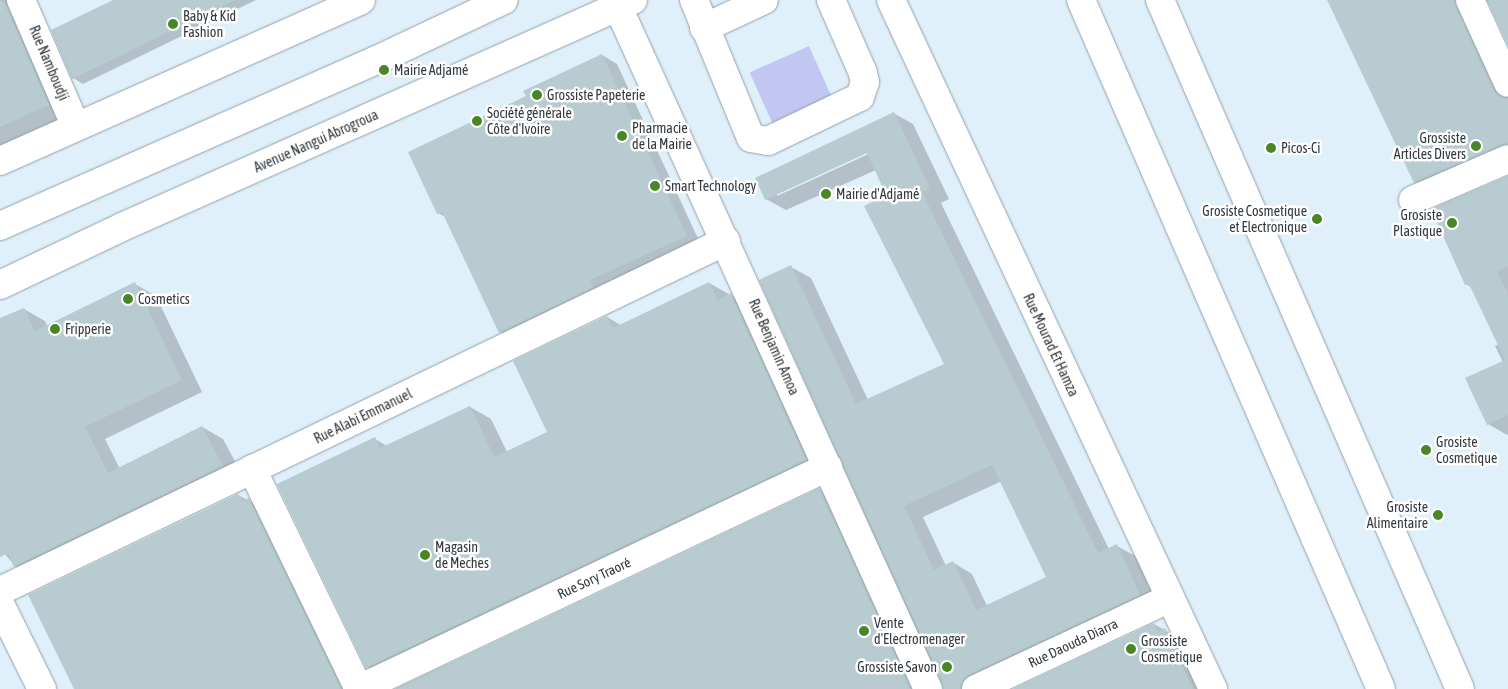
<!DOCTYPE html>
<html>
<head>
<meta charset="utf-8">
<style>
	body { margin:0 }
	#map { position:relative; width:1508px; height:689px; overflow:hidden; background:#e0f0fb; font-family:"Asap Condensed",sans-serif }
	div>[style] { position:absolute }
	[style*='--x'] { left:calc(var(--x)*1px); top:calc(var(--y)*1px); width:calc(var(--w)*1px); rotate:calc(var(--a)*1deg) }
	.green>* { inset:0; background:#c1c7f1; transform-origin:0 0 }
	.shadow>* { inset:0; background:#0003 }
	.building>* { inset:0; background:#b7cbd1 }
	.roads { filter:drop-shadow(0 0 1px #91a0ab) drop-shadow(0 0 1px #91a0ab) }
	.minor>* { height:28px; margin:-14px; padding:0 14px; transform-origin:14px; border-radius:14px; background:#fff }
	.highway>* { height:28px; margin:-14px; padding:0 14px; transform-origin:14px; border-radius:14px; background:#fff }
	.dots>* { width:14px; height:14px; translate:-50% -50%; box-sizing:border-box; border:2px solid #fff; border-radius:50% }
	span { translate:-50% -50%; white-space:nowrap; text-align:center; line-height:1.15; -webkit-text-stroke:5px #fff; paint-order:stroke }
	.poi-label { font-size:14px; color:#33393e }
	.left { translate:0 -50%; text-align:left }
	.right { translate:-100% -50%; text-align:right }
	.street-label { font-size:14px; color:#33393e }
</style>
</head>
<body>
<div id="map">
	<div class="green">
		<div style="left:809px;top:46px;width:59px;height:65px;rotate:66deg"></div>
	</div>
	<div class="shadow">
		<div style="clip-path:polygon(0 0,23px 0,73px 119px,0 152px)"></div>
		<div style="clip-path:polygon(116px 0,256px 0,83px 84px,73px 78px)"></div>
		<div style="clip-path:polygon(1328px 0,1488px 0,1479px 12px,1508px 82px,1508px 166px,1440px 196px,1415px 182px)"></div>
		<div style="clip-path:polygon(602px 55px,617px 64px,701px 245px,516px 341px,500px 332px,447px 218px,438px 213px,527px 96px)"></div>
		<div style="clip-path:polygon(evenodd,893px 113px,913px 124px,949px 199px,941px 203px,1109px 549px,1117px 546px,1137px 557px,1160px 606px,987px 689px,944px 689px,791px 267px,811px 278px,868px 400px,945px 364px,888px 196px,876px 170px,786px 210px,766px 199px,893px 113px,872px 150px,873px 152px,777px 196px,777px 193px,872px 150px,893px 113px,1002px 481px,1048px 578px,987px 606px,972px 574px,952px 562px,946px 566px,923px 517px,1002px 481px)"></div>
		<div style="clip-path:polygon(1508px 177px,1508px 435px,1507px 435px,1488px 424px,1503px 362px,1495px 346px,1499px 344px,1472px 288px,1466px 284px)"></div>
		<div style="clip-path:polygon(709px 283px,752px 307px,827px 472px,388px 679px,367px 667px,375px 439px,387px 446px,470px 407px,491px 419px,507px 452px,549px 432px,607px 317px,622px 326px)"></div>
		<div style="clip-path:polygon(135px 284px,156px 296px,202px 392px,105px 439px,120px 469px,202px 427px,223px 439px,244px 478px,36px 578px,15px 566px,0 548px,0 320px,24px 309px,45px 321px,47px 326px)"></div>
		<div style="clip-path:polygon(820px 490px,839px 501px,925px 689px,395px 689px)"></div>
		<div style="clip-path:polygon(238px 495px,268px 511px,355px 689px,76px 689px)"></div>
		<div style="clip-path:polygon(1154px 624px,1184px 641px,1207px 689px,1016px 689px)"></div>
	</div>
	<div class="building">
		<div style="clip-path:polygon(0 0,6px 5px,49px 105px,0 127px)"></div>
		<div style="clip-path:polygon(113px 0,235px 0,72px 79px,51px 30px)"></div>
		<div style="clip-path:polygon(1327px 0,1455px 0,1494px 90px,1499px 96px,1508px 98px,1508px 144px,1414px 183px)"></div>
		<div style="clip-path:polygon(1487px 0,1508px 0,1508px 45px)"></div>
		<div style="clip-path:polygon(602px 54px,687px 236px,590px 280px,593px 288px,499px 333px,442px 212px,437px 214px,408px 152px,526px 96px,523px 91px)"></div>
		<div style="clip-path:polygon(evenodd,894px 112px,930px 188px,922px 192px,1098px 553px,1117px 544px,1140px 595px,969px 675px,961px 689px,943px 689px,759px 280px,791px 265px,856px 404px,944px 364px,864px 206px,886px 195px,867px 153px,765px 200px,755px 178px,894px 112px,992px 465px,1046px 577px,976px 610px,953px 561px,934px 570px,904px 506px,992px 465px)"></div>
		<div style="clip-path:polygon(1508px 176px,1508px 266px,1497px 271px,1508px 294px,1508px 415px,1487px 425px,1465px 378px,1505px 360px,1469px 284px,1465px 285px,1431px 209px)"></div>
		<div style="clip-path:polygon(135px 282px,182px 380px,85px 427px,108px 473px,202px 426px,223px 466px,14px 567px,8px 553px,0 557px,0 318px,24px 308px,35px 331px)"></div>
		<div style="clip-path:polygon(709px 282px,718px 300px,731px 293px,807px 460px,366px 668px,277px 484px,375px 437px,380px 448px,470px 406px,494px 457px,547px 432px,513px 361px,607px 316px,613px 328px)"></div>
		<div style="clip-path:polygon(820px 488px,911px 689px,396px 689px)"></div>
		<div style="clip-path:polygon(238px 494px,243px 501px,249px 498px,342px 689px,74px 689px,28px 595px)"></div>
		<div style="clip-path:polygon(1154px 623px,1158px 632px,1165px 628px,1193px 689px,1013px 689px)"></div>
	</div>
	<div class="roads">
		<div class="minor">
			<div style="--x:21;--y:0;--w:138;--a:66.6"></div>
			<div style="--x:694;--y:0;--w:149;--a:67.6"></div>
			<div style="--x:751;--y:138;--w:17;--a:10"></div>
			<div style="--x:768;--y:141;--w:102;--a:-25.6"></div>
			<div style="--x:860;--y:97;--w:16;--a:-72"></div>
			<div style="--x:865;--y:82;--w:9;--a:-103"></div>
			<div style="--x:863;--y:73;--w:80;--a:-113.7"></div>
			<div style="--x:891;--y:0;--w:761;--a:64.95"></div>
			<div style="--x:1470;--y:0;--w:91;--a:65.4"></div>
			<div style="--x:618;--y:7;--w:749;--a:65.56"></div>
			<div style="--x:704;--y:28;--w:66;--a:-25"></div>
			<div style="--x:0;--y:161;--w:395;--a:-24"></div>
			<div style="--x:1413;--y:200;--w:103;--a:-23.3"></div>
			<div style="--x:0;--y:226;--w:412;--a:-23.8"></div>
			<div style="--x:377;--y:60;--w:140;--a:-25.3"></div>
			<div style="--x:0;--y:285;--w:135;--a:-25.4"></div>
			<div style="--x:122;--y:227;--w:559;--a:-23.95"></div>
			<div style="--x:252;--y:469;--w:245;--a:64.1"></div>
			<div style="--x:0;--y:591;--w:806;--a:-25.74"></div>
			<div style="--x:0;--y:604;--w:95;--a:63.7"></div>
			<div style="--x:359;--y:689;--w:519;--a:-25.33"></div>
			<div style="--x:976;--y:689;--w:214;--a:-25.1"></div>
		</div>
		<div class="highway">
			<div style="--x:1081;--y:0;--w:751;--a:66.47"></div>
			<div style="--x:1160;--y:0;--w:751;--a:66.47"></div>
		</div>
	</div>
	<div class="dots">
		<div style="left:173px;top:24px;background:#498726"></div>
		<div style="left:384px;top:70px;background:#498726"></div>
		<div style="left:537px;top:95px;background:#498726"></div>
		<div style="left:477px;top:121px;background:#498726"></div>
		<div style="left:622px;top:136px;background:#498726"></div>
		<div style="left:1476px;top:146px;background:#498726"></div>
		<div style="left:1271px;top:148px;background:#498726"></div>
		<div style="left:655px;top:186px;background:#498726"></div>
		<div style="left:826px;top:194px;background:#498726"></div>
		<div style="left:1317px;top:219px;background:#498726"></div>
		<div style="left:1452px;top:223px;background:#498726"></div>
		<div style="left:128px;top:299px;background:#498726"></div>
		<div style="left:55px;top:329px;background:#498726"></div>
		<div style="left:1426px;top:450px;background:#498726"></div>
		<div style="left:1438px;top:515px;background:#498726"></div>
		<div style="left:425px;top:555px;background:#498726"></div>
		<div style="left:864px;top:631px;background:#498726"></div>
		<div style="left:1131px;top:649px;background:#498726"></div>
		<div style="left:947px;top:667px;background:#498726"></div>
	</div>
	<div class="poi-label">
		<span class="left" style="left:183px;top:24px">Baby &amp; Kid<br>Fashion</span>
		<span class="left" style="left:394px;top:70px">Mairie Adjamé</span>
		<span class="left" style="left:547px;top:95px">Grossiste Papeterie</span>
		<span class="left" style="left:487px;top:121px">Société générale<br>Côte d'Ivoire</span>
		<span class="left" style="left:632px;top:136px">Pharmacie<br>de la Mairie</span>
		<span class="right" style="left:1466px;top:146px">Grossiste<br>Articles Divers</span>
		<span class="left" style="left:1281px;top:148px">Picos-Ci</span>
		<span class="left" style="left:665px;top:186px">Smart Technology</span>
		<span class="left" style="left:836px;top:194px">Mairie d'Adjamé</span>
		<span class="right" style="left:1307px;top:219px">Grosiste Cosmetique<br>et Electronique</span>
		<span class="right" style="left:1442px;top:223px">Grosiste<br>Plastique</span>
		<span class="left" style="left:138px;top:299px">Cosmetics</span>
		<span class="left" style="left:65px;top:329px">Fripperie</span>
		<span class="left" style="left:1436px;top:450px">Grosiste<br>Cosmetique</span>
		<span class="right" style="left:1428px;top:515px">Grosiste<br>Alimentaire</span>
		<span class="left" style="left:435px;top:555px">Magasin<br>de Meches</span>
		<span class="left" style="left:874px;top:631px">Vente<br>d'Electromenager</span>
		<span class="left" style="left:1141px;top:649px">Grossiste<br>Cosmetique</span>
		<span class="right" style="left:937px;top:667px">Grossiste Savon</span>
	</div>
	<div class="street-label">
		<span style="left:49px;top:63px;rotate:67deg">Rue Namboudji</span>
		<span style="left:316px;top:141px;rotate:-24deg">Avenue Nangui Abrogroua</span>
		<span style="left:1051px;top:345px;rotate:65deg">Rue Mourad Et Hamza</span>
		<span style="left:774px;top:347px;rotate:66deg">Rue Benjamin Amoa</span>
		<span style="left:363px;top:416px;rotate:-26deg">Rue Alabi Emmanuel</span>
		<span style="left:594px;top:578px;rotate:-25deg">Rue Sory Traoré</span>
		<span style="left:1073px;top:643px;rotate:-25deg">Rue Daouda Diarra</span>
	</div>
</div>
</body>
</html>
